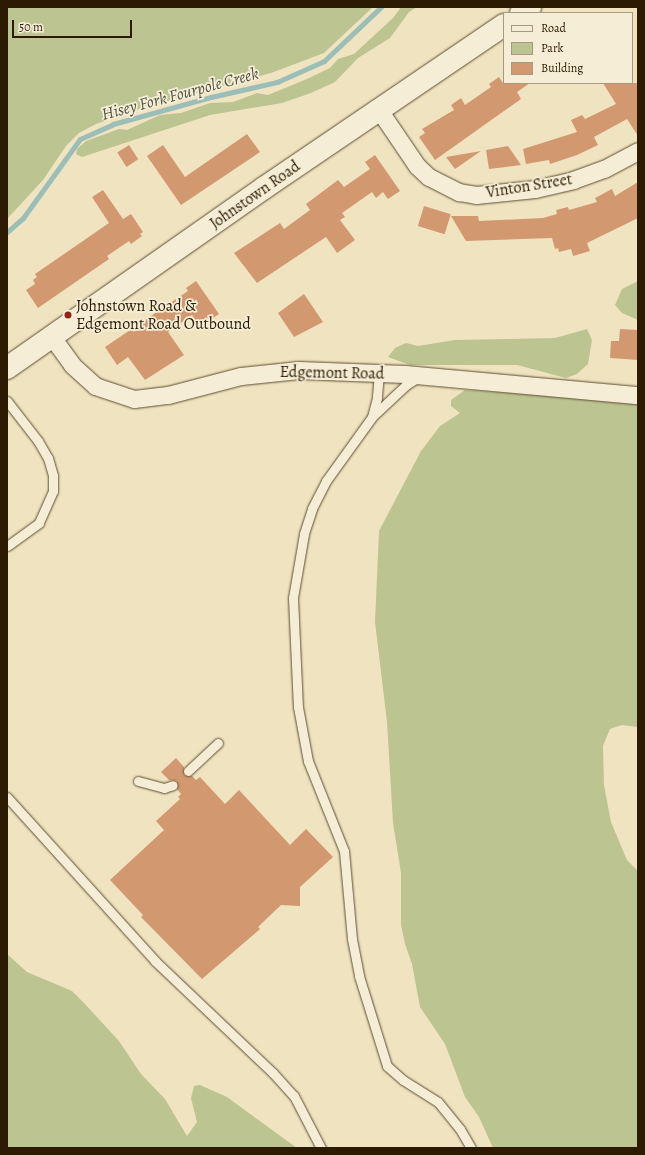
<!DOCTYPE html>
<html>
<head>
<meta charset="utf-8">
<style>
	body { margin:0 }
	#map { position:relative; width:645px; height:1155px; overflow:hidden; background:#f0e4c0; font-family:Alegreya,serif }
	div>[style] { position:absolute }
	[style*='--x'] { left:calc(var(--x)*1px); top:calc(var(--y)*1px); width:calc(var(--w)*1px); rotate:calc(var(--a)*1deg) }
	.green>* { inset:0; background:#bcc491 }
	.stream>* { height:5px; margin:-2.5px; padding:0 2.5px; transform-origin:2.5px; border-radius:2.5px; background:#9bbeb8 }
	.building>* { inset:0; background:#d29870; transform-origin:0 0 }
	.roads { filter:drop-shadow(0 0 1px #5d4d32) drop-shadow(0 0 1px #5d4d32) }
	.lane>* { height:9px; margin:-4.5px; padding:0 4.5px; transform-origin:4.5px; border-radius:4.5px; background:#f5edd6 }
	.street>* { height:17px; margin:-8.5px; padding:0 8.5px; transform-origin:8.5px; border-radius:8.5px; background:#f5edd6 }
	.secondary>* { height:22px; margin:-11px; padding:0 11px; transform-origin:11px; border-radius:11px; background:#f5edd6 }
	.dots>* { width:11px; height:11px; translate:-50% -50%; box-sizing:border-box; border:2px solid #f5edd6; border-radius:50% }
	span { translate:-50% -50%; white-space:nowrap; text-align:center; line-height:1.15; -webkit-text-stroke:3.5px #f5edd6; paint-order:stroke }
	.street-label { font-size:16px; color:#2c1b02 }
	.poi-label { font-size:16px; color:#2c1b02 }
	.left { translate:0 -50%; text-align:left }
	.water-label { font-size:17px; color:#535442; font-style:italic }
	.frame { position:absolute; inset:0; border:8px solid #2c1b02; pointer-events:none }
	.legend { position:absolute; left:503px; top:12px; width:130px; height:72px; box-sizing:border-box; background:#f5edd6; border:1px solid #a59981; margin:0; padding:5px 7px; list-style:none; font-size:12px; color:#2c1b02 }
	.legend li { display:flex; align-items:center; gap:8px; height:20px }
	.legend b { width:20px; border:1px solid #a59981 }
	.scale { position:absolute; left:12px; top:20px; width:120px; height:18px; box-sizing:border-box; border:2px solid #2c1b02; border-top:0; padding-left:5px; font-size:12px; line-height:14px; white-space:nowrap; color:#2c1b02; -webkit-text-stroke:3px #f5edd6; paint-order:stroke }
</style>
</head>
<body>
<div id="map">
	<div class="green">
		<div style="clip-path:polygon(7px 7px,373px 7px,324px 53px,271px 73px,142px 108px,96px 124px,79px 133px,66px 146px,43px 180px,7px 219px)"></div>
		<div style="clip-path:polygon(401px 7px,417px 7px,409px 12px,390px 38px,358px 58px,335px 82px,311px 93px,282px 103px,210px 115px,82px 157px,76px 154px,77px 149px,86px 141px,119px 129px,127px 130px,160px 115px,181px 113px,210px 103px,233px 102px,257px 93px,268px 95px,307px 79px,330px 68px,338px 59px,354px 54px,393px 18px)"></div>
		<div style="clip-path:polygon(638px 281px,638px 320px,622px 313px,615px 305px,622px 289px)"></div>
		<div style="clip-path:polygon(587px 329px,592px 340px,588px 364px,577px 374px,566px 378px,517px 365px,410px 365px,388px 357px,395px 348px,406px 343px,418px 346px,455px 340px,555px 338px)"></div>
		<div style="clip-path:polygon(465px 390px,598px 398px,638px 405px,638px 727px,622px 725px,610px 729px,603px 746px,604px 785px,611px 822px,627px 860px,638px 871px,638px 1148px,493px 1148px,479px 1117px,465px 1097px,445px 1044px,420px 1007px,412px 964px,405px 944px,401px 925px,401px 873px,393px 823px,387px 722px,375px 622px,379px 531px,421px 451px,440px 426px,460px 413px,451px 406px,451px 400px)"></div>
		<div style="clip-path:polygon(7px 954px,27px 972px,72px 991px,84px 1003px,119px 1041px,141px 1074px,165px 1099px,187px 1136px,197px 1122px,191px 1098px,194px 1086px,200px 1085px,227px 1097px,297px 1148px,7px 1148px)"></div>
	</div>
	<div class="stream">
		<div style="--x:7;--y:232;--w:21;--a:-41"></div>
		<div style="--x:23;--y:218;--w:97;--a:-54.2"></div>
		<div style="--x:80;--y:139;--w:36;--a:-24"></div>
		<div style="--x:113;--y:124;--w:102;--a:-15.4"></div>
		<div style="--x:211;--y:97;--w:68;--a:-12.8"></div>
		<div style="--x:277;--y:82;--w:51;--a:-24.1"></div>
		<div style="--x:324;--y:61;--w:79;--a:-43.5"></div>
	</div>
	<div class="building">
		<div style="clip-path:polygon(499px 77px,503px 83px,530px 83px,517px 92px,521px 99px,435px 160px,419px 137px,425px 133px,422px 129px,454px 110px,451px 105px,461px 98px,465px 105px,491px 87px,489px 84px)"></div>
		<div style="clip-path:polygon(603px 83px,638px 83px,638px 136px,627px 119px,594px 137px,598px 145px,577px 155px,550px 164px,549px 160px,526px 164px,523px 149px,577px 132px,571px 120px,582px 115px,585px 119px,616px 104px)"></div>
		<div style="clip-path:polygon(247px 134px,260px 152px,181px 205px,147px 156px,163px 145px,185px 177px)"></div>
		<div style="left:129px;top:145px;width:17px;height:14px;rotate:57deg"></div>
		<div style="clip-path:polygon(508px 146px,521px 165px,489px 169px,486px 150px)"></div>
		<div style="clip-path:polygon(481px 151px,455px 169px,446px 157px)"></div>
		<div style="clip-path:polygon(375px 155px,400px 191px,388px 199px,383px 192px,376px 198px,372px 192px,342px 213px,345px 217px,340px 220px,355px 240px,337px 253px,326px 237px,257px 283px,234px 253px,280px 223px,284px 229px,310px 210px,306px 204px,338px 180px,344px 187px,370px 169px,365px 162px)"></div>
		<div style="clip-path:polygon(638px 182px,638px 218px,587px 243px,590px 251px,573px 256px,571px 249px,559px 252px,558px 248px,555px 249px,552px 238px,466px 241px,451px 216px,478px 216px,479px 221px,543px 218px,557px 214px,556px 210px,568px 207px,569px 210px,597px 202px,595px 198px,612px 189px,615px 196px)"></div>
		<div style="clip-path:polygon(103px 190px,123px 219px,131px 214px,143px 232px,140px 234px,142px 236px,131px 244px,129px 241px,107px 256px,109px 259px,38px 308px,26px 290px,35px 284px,33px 280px,37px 277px,35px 274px,109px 223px,92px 197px)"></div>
		<div style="left:424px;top:206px;width:28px;height:21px;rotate:17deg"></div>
		<div style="clip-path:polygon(196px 281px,219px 314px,200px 327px,192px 315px,168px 332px,184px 355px,145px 380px,128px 357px,117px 365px,105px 347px,188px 291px,186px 288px)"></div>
		<div style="clip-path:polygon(304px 294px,323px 322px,294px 337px,278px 313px)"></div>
		<div style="clip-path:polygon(620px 329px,638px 330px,638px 360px,610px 358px,611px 341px,619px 341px)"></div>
		<div style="clip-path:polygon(176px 758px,184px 767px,184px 775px,192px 776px,196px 780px,200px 777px,225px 804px,239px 790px,290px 845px,306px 829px,333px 857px,300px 887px,300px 906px,281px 905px,258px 927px,260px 929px,202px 979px,141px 917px,143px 915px,110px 880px,164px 830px,156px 821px,180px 799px,178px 797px,181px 794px,177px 789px,177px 781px,169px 780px,161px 772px)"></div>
	</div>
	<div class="roads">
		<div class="lane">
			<div style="--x:379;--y:373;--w:25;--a:95"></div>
			<div style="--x:377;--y:398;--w:20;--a:105"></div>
			<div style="--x:372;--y:417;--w:79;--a:125.7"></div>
			<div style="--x:326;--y:481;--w:31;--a:117"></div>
			<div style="--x:312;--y:509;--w:26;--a:108"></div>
			<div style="--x:304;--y:534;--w:65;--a:99.8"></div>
			<div style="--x:293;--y:598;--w:109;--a:87.4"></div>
			<div style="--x:298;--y:707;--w:55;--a:79.5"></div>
			<div style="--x:308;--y:761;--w:97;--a:68.2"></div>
			<div style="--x:344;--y:851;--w:88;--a:84.8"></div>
			<div style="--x:352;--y:939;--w:38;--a:79"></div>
			<div style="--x:359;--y:976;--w:94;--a:72.7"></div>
			<div style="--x:387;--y:1066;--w:21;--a:41"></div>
			<div style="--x:403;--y:1080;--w:41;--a:32.2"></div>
			<div style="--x:438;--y:1102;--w:35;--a:51"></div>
			<div style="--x:460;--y:1129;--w:22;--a:60"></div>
			<div style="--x:7;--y:401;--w:51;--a:52.2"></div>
			<div style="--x:38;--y:441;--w:20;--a:60"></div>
			<div style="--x:48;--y:458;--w:19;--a:74"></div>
			<div style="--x:53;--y:476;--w:15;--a:90"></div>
			<div style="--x:53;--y:491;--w:35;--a:114"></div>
			<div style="--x:39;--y:523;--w:39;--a:144"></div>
			<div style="--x:374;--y:415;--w:44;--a:-43.2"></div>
			<div style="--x:406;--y:385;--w:15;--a:-32"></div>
			<div style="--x:188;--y:771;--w:41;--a:-43"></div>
			<div style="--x:138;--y:781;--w:27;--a:15"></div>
			<div style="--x:164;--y:788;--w:9;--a:-18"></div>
			<div style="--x:7;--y:797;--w:221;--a:47.9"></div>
			<div style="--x:155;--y:961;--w:163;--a:43.5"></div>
			<div style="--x:273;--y:1073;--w:31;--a:48"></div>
			<div style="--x:294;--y:1096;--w:59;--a:62.6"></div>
		</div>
		<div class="street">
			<div style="--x:379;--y:110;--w:68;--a:55.8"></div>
			<div style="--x:417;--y:166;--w:16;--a:43"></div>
			<div style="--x:429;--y:177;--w:34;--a:27"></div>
			<div style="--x:459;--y:192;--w:17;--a:10"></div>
			<div style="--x:476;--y:195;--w:59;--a:-5.8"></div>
			<div style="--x:535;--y:189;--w:39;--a:-13"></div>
			<div style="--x:573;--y:180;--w:33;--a:-20"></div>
			<div style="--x:604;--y:169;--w:38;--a:-28"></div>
			<div style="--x:52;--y:337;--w:34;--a:54"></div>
			<div style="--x:72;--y:365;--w:31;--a:42"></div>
			<div style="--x:95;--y:386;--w:41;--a:18.4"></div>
			<div style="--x:134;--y:399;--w:34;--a:-7"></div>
			<div style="--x:168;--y:395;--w:75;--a:-14.6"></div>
			<div style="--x:241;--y:376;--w:58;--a:-5.9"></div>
			<div style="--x:299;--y:370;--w:106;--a:2.2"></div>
			<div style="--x:405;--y:374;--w:234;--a:5.2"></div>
		</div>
		<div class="secondary">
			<div style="--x:521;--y:13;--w:11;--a:-34"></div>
			<div style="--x:7;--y:368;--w:314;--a:-35"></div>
			<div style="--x:264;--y:188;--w:290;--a:-34.2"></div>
		</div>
	</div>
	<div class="dots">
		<div style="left:68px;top:315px;background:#8f2418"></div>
	</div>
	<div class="street-label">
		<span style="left:529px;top:186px;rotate:-9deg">Vinton Street</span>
		<span style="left:255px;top:195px;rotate:-35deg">Johnstown Road</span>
		<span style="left:332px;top:373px;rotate:1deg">Edgemont Road</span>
	</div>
	<div class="poi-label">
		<span class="left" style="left:76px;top:315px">Johnstown Road &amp;<br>Edgemont Road Outbound</span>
	</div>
	<div class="water-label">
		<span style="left:180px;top:94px;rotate:-15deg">Hisey Fork Fourpole Creek</span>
	</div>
	<div class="frame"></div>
	<ul class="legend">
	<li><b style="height:5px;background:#f5edd6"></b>Road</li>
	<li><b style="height:11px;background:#bcc491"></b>Park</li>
	<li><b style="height:11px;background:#d29870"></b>Building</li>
	</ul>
	<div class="scale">50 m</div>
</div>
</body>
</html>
